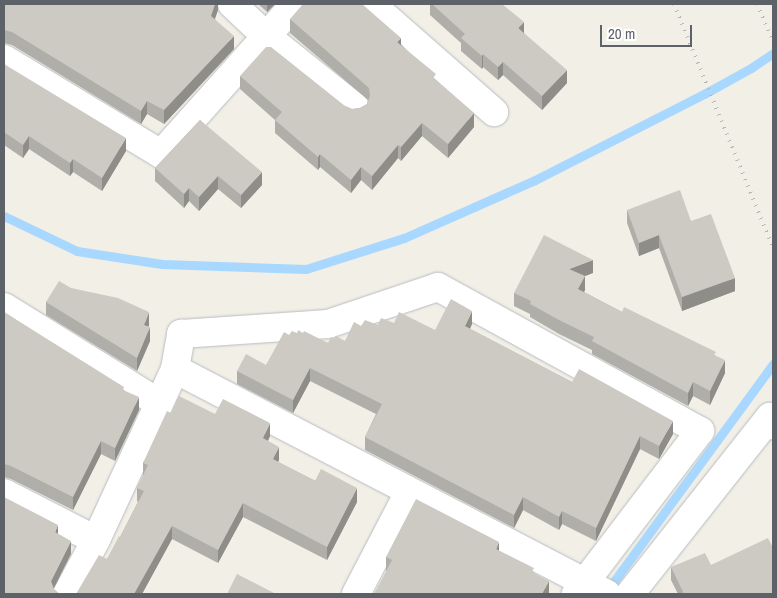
<!DOCTYPE html>
<html>
<head>
<meta charset="utf-8">
<style>
	body { margin:0 }
	#map { position:relative; width:777px; height:598px; overflow:hidden; background:#f1efe6; font-family:"Archivo Narrow",sans-serif }
	div>[style] { position:absolute }
	[style*='--x'] { left:calc(var(--x)*1px); top:calc(var(--y)*1px); width:calc(var(--w)*1px); rotate:calc(var(--a)*1deg) }
	.stream>* { height:9px; margin:-4.5px; padding:0 4.5px; transform-origin:4.5px; border-radius:4.5px; background:#a8d7ff }
	.roads { filter:drop-shadow(0 0 1px #b8bcc1) drop-shadow(0 0 1px #b8bcc1) }
	.minor>* { height:28px; margin:-14px; padding:0 14px; transform-origin:14px; border-radius:14px; background:#fff }
	.rail>* { height:4px; margin-top:-2px; transform-origin:0; background:repeating-linear-gradient(90deg,#b7b8b9 0 1px,transparent 0 7px) }
	.wall>* { inset:0; background:#afaea8 }
	.shaded-wall>* { inset:0; background:#8f8d88 }
	.building>* { inset:0; background:#cccac3 }
	span { translate:-50% -50%; white-space:nowrap; text-align:center; line-height:1.15; -webkit-text-stroke:4px #fff; paint-order:stroke }
	.frame { position:absolute; inset:0; border:5px solid #5d6268; pointer-events:none }
	.scale { position:absolute; left:600px; top:25px; width:92px; height:22px; box-sizing:border-box; border:2px solid #5d6268; border-top:0; padding-left:6px; font-size:15px; line-height:18px; white-space:nowrap; color:#5d6268; -webkit-text-stroke:4px #fff; paint-order:stroke }
</style>
</head>
<body>
<div id="map">
	<div class="stream">
		<div style="--x:4;--y:216;--w:81;--a:25.6"></div>
		<div style="--x:77;--y:251;--w:86;--a:8.7"></div>
		<div style="--x:162;--y:264;--w:144;--a:2"></div>
		<div style="--x:306;--y:269;--w:103;--a:-17.6"></div>
		<div style="--x:404;--y:238;--w:143;--a:-23.9"></div>
		<div style="--x:535;--y:180;--w:190;--a:-27"></div>
		<div style="--x:704;--y:94;--w:54;--a:-29"></div>
		<div style="--x:751;--y:68;--w:27;--a:-34"></div>
		<div style="--x:612;--y:584;--w:273;--a:-53.8"></div>
	</div>
	<div class="roads">
		<div class="minor">
			<div style="--x:232;--y:4;--w:47;--a:43.3"></div>
			<div style="--x:266;--y:36;--w:114;--a:38.6"></div>
			<div style="--x:371;--y:4;--w:164;--a:41.3"></div>
			<div style="--x:4;--y:59;--w:184;--a:31.2"></div>
			<div style="--x:161;--y:154;--w:201;--a:-48.2"></div>
			<div style="--x:4;--y:307;--w:182;--a:31.8"></div>
			<div style="--x:175;--y:369;--w:36;--a:-80"></div>
			<div style="--x:181;--y:334;--w:147;--a:-3.9"></div>
			<div style="--x:328;--y:324;--w:116;--a:-18.6"></div>
			<div style="--x:438;--y:287;--w:299;--a:28.8"></div>
			<div style="--x:700;--y:431;--w:205;--a:127.3"></div>
			<div style="--x:4;--y:493;--w:103;--a:27.1"></div>
			<div style="--x:67;--y:594;--w:61;--a:-61.8"></div>
			<div style="--x:96;--y:540;--w:188;--a:-65.2"></div>
			<div style="--x:175;--y:369;--w:487;--a:27.5"></div>
			<div style="--x:356;--y:594;--w:115;--a:-62.5"></div>
			<div style="--x:630;--y:594;--w:226;--a:-51.7"></div>
			<div style="--x:770;--y:417;--w:9;--a:69"></div>
		</div>
	</div>
	<div class="rail">
		<div style="--x:674;--y:4;--w:263;--a:67.9"></div>
		<div style="--x:757;--y:4;--w:40;--a:66.6"></div>
	</div>
	<div class="wall">
		<div style="clip-path:polygon(4px 4px,218px 4px,218px 10px,215px 19px,234px 49px,164px 124px,147px 114px,141px 124px,12px 45px,4px 43px)"></div>
		<div style="clip-path:polygon(258px 4px,275px 4px,267px 12px)"></div>
		<div style="clip-path:polygon(430px 4px,524px 33px,567px 83px,542px 110px,503px 75px,498px 80px,483px 67px,482px 69px,461px 51px,461px 43px,430px 15px)"></div>
		<div style="clip-path:polygon(290px 19px,401px 44px,436px 81px,474px 127px,448px 158px,422px 136px,401px 161px,398px 158px,372px 190px,361px 180px,351px 193px,320px 167px,318px 170px,275px 133px,275px 120px,240px 89px,240px 76px,345px 106px,352px 109px,360px 108px,367px 104px,368px 100px,290px 33px)"></div>
		<div style="clip-path:polygon(4px 64px,126px 151px,102px 191px,73px 172px,70px 176px,29px 149px,23px 158px,4px 145px)"></div>
		<div style="clip-path:polygon(200px 120px,262px 185px,241px 208px,218px 189px,199px 211px,189px 201px,184px 208px,155px 181px,155px 168px)"></div>
		<div style="clip-path:polygon(627px 210px,691px 221px,735px 291px,682px 311px,659px 248px,639px 256px,627px 223px)"></div>
		<div style="clip-path:polygon(593px 273px,585px 276px,585px 290px,584px 292px,622px 312px,716px 356px,725px 373px,710px 405px,693px 396px,688px 406px,592px 354px,592px 350px,559px 334px,530px 317px,530px 314px,514px 306px,514px 293px)"></div>
		<div style="clip-path:polygon(71px 288px,149px 325px,148px 327px,150px 341px,137px 371px,46px 315px,46px 302px)"></div>
		<div style="clip-path:polygon(4px 312px,124px 390px,139px 410px,115px 461px,101px 454px,73px 510px,11px 479px,4px 477px)"></div>
		<div style="clip-path:polygon(394px 323px,435px 330px,472px 324px,470px 329px,572px 382px,673px 434px,659px 459px,640px 449px,596px 541px,562px 524px,559px 530px,523px 510px,514px 528px,365px 450px,365px 437px,376px 414px,310px 381px,293px 413px,237px 384px,237px 371px,266px 365px,289px 335px,297px 333px,328px 343px,334px 339px,345px 341px,361px 326px,378px 325px)"></div>
		<div style="clip-path:polygon(171px 413px,215px 414px,270px 436px,268px 441px,279px 460px,278px 462px,357px 502px,327px 560px,243px 517px,218px 563px,172px 539px,142px 594px,74px 594px,76px 594px,107px 559px,120px 537px,138px 502px,137px 501px,137px 488px,143px 476px,143px 463px)"></div>
		<div style="clip-path:polygon(772px 546px,773px 594px,678px 594px,671px 580px,671px 567px,711px 565px)"></div>
		<div style="clip-path:polygon(499px 551px,534px 573px,549px 594px,386px 571px,386px 557px)"></div>
	</div>
	<div class="shaded-wall">
		<div style="clip-path:polygon(215px 4px,218px 4px,218px 10px,211px 29px,211px 16px)"></div>
		<div style="clip-path:polygon(267px 4px,275px 4px,267px 12px)"></div>
		<div style="clip-path:polygon(524px 22px,524px 35px,518px 28px)"></div>
		<div style="clip-path:polygon(234px 36px,234px 49px,164px 124px,164px 110px)"></div>
		<div style="clip-path:polygon(401px 38px,401px 51px,397px 42px)"></div>
		<div style="clip-path:polygon(483px 54px,483px 67px,482px 69px,482px 56px)"></div>
		<div style="clip-path:polygon(503px 62px,503px 75px,498px 80px,498px 67px)"></div>
		<div style="clip-path:polygon(567px 70px,567px 83px,542px 110px,542px 96px)"></div>
		<div style="clip-path:polygon(147px 101px,147px 114px,141px 124px,141px 111px)"></div>
		<div style="clip-path:polygon(474px 113px,474px 127px,448px 158px,448px 144px)"></div>
		<div style="clip-path:polygon(422px 123px,422px 136px,401px 161px,401px 147px)"></div>
		<div style="clip-path:polygon(29px 136px,29px 149px,23px 158px,23px 145px)"></div>
		<div style="clip-path:polygon(126px 138px,126px 151px,102px 191px,102px 178px)"></div>
		<div style="clip-path:polygon(398px 145px,398px 158px,372px 190px,372px 176px)"></div>
		<div style="clip-path:polygon(320px 154px,320px 167px,318px 170px,318px 157px)"></div>
		<div style="clip-path:polygon(73px 159px,73px 172px,70px 176px,70px 163px)"></div>
		<div style="clip-path:polygon(361px 167px,361px 180px,351px 193px,351px 180px)"></div>
		<div style="clip-path:polygon(262px 172px,262px 185px,241px 208px,241px 195px)"></div>
		<div style="clip-path:polygon(218px 176px,218px 189px,199px 211px,199px 197px)"></div>
		<div style="clip-path:polygon(189px 188px,189px 201px,184px 208px,184px 194px)"></div>
		<div style="clip-path:polygon(659px 235px,659px 248px,639px 256px,639px 243px)"></div>
		<div style="clip-path:polygon(593px 260px,593px 273px,569px 282px,569px 269px)"></div>
		<div style="clip-path:polygon(585px 276px,585px 290px,578px 303px,578px 289px)"></div>
		<div style="clip-path:polygon(735px 278px,735px 291px,682px 311px,682px 297px)"></div>
		<div style="clip-path:polygon(472px 311px,472px 324px,465px 339px,465px 326px)"></div>
		<div style="clip-path:polygon(149px 312px,149px 325px,144px 338px,144px 325px)"></div>
		<div style="clip-path:polygon(150px 327px,150px 341px,137px 371px,137px 358px)"></div>
		<div style="clip-path:polygon(725px 360px,725px 373px,710px 405px,710px 391px)"></div>
		<div style="clip-path:polygon(310px 368px,310px 381px,293px 413px,293px 400px)"></div>
		<div style="clip-path:polygon(693px 382px,693px 396px,688px 406px,688px 393px)"></div>
		<div style="clip-path:polygon(139px 397px,139px 410px,115px 461px,115px 448px)"></div>
		<div style="clip-path:polygon(673px 421px,673px 434px,659px 459px,659px 446px)"></div>
		<div style="clip-path:polygon(270px 423px,270px 436px,263px 451px,263px 438px)"></div>
		<div style="clip-path:polygon(640px 436px,640px 449px,596px 541px,596px 528px)"></div>
		<div style="clip-path:polygon(101px 441px,101px 454px,73px 510px,73px 497px)"></div>
		<div style="clip-path:polygon(279px 447px,279px 460px,273px 473px,273px 459px)"></div>
		<div style="clip-path:polygon(357px 488px,357px 502px,327px 560px,327px 547px)"></div>
		<div style="clip-path:polygon(523px 497px,523px 510px,514px 528px,514px 515px)"></div>
		<div style="clip-path:polygon(243px 503px,243px 517px,218px 563px,218px 550px)"></div>
		<div style="clip-path:polygon(562px 511px,562px 524px,559px 530px,559px 517px)"></div>
		<div style="clip-path:polygon(58px 525px,58px 538px,55px 532px)"></div>
		<div style="clip-path:polygon(172px 526px,172px 539px,142px 594px,134px 594px)"></div>
		<div style="clip-path:polygon(71px 541px,71px 554px,51px 594px,51px 581px)"></div>
		<div style="clip-path:polygon(499px 542px,499px 555px,496px 549px)"></div>
		<div style="clip-path:polygon(549px 581px,549px 594px,542px 594px)"></div>
	</div>
	<div class="building">
		<div style="clip-path:polygon(4px 4px,215px 4px,211px 16px,234px 36px,164px 110px,147px 101px,141px 111px,12px 32px,4px 30px)"></div>
		<div style="clip-path:polygon(303px 4px,362px 4px,401px 38px,397px 42px,436px 74px,433px 78px,474px 113px,448px 144px,422px 123px,401px 147px,398px 145px,372px 176px,361px 167px,351px 180px,320px 154px,318px 157px,275px 120px,282px 112px,240px 76px,266px 47px,271px 47px,345px 106px,352px 109px,360px 108px,367px 104px,370px 96px,369px 88px,290px 19px)"></div>
		<div style="clip-path:polygon(432px 4px,502px 4px,524px 22px,518px 28px,567px 70px,542px 96px,503px 62px,498px 67px,483px 54px,482px 56px,461px 38px,465px 34px)"></div>
		<div style="clip-path:polygon(4px 64px,126px 138px,102px 178px,73px 159px,70px 163px,29px 136px,23px 145px,4px 132px)"></div>
		<div style="clip-path:polygon(200px 120px,262px 172px,241px 195px,218px 176px,199px 197px,189px 188px,184px 194px,155px 168px)"></div>
		<div style="clip-path:polygon(680px 190px,691px 221px,711px 214px,735px 278px,682px 297px,659px 235px,639px 243px,627px 210px)"></div>
		<div style="clip-path:polygon(544px 235px,593px 260px,569px 269px,585px 276px,578px 289px,622px 312px,624px 307px,716px 352px,714px 355px,725px 360px,710px 391px,693px 382px,688px 393px,592px 341px,594px 337px,559px 320px,530px 304px,531px 301px,514px 293px)"></div>
		<div style="clip-path:polygon(59px 281px,71px 288px,118px 298px,149px 312px,144px 325px,150px 327px,137px 358px,46px 302px)"></div>
		<div style="clip-path:polygon(451px 299px,472px 311px,465px 326px,572px 382px,579px 369px,673px 421px,659px 446px,640px 436px,596px 528px,562px 511px,559px 517px,523px 497px,514px 515px,365px 437px,382px 404px,310px 368px,293px 400px,237px 371px,246px 354px,266px 365px,284px 332px,289px 335px,292px 331px,297px 333px,298px 330px,303px 333px,304px 331px,328px 343px,331px 337px,334px 339px,336px 336px,345px 341px,354px 322px,361px 326px,365px 320px,378px 325px,381px 318px,394px 323px,399px 312px,435px 330px)"></div>
		<div style="clip-path:polygon(4px 312px,124px 387px,123px 390px,139px 397px,115px 448px,101px 441px,73px 497px,11px 466px,4px 464px)"></div>
		<div style="clip-path:polygon(179px 396px,215px 414px,223px 399px,270px 423px,263px 438px,279px 447px,273px 459px,315px 481px,321px 469px,357px 488px,327px 547px,243px 503px,218px 550px,172px 526px,134px 594px,74px 594px,76px 594px,99px 555px,107px 559px,119px 536px,120px 537px,144px 491px,137px 488px,148px 465px,143px 463px,167px 411px,171px 413px)"></div>
		<div style="clip-path:polygon(4px 497px,58px 525px,55px 532px,71px 541px,51px 581px,54px 589px,60px 594px,4px 594px)"></div>
		<div style="clip-path:polygon(416px 499px,499px 542px,496px 549px,534px 568px,532px 572px,549px 581px,542px 594px,374px 594px,392px 560px,386px 557px)"></div>
		<div style="clip-path:polygon(768px 538px,772px 546px,773px 546px,773px 594px,684px 594px,671px 567px,705px 553px,711px 565px)"></div>
		<div style="clip-path:polygon(237px 574px,276px 594px,227px 594px)"></div>
	</div>
	<div class="frame"></div>
	<div class="scale">20 m</div>
</div>
</body>
</html>
